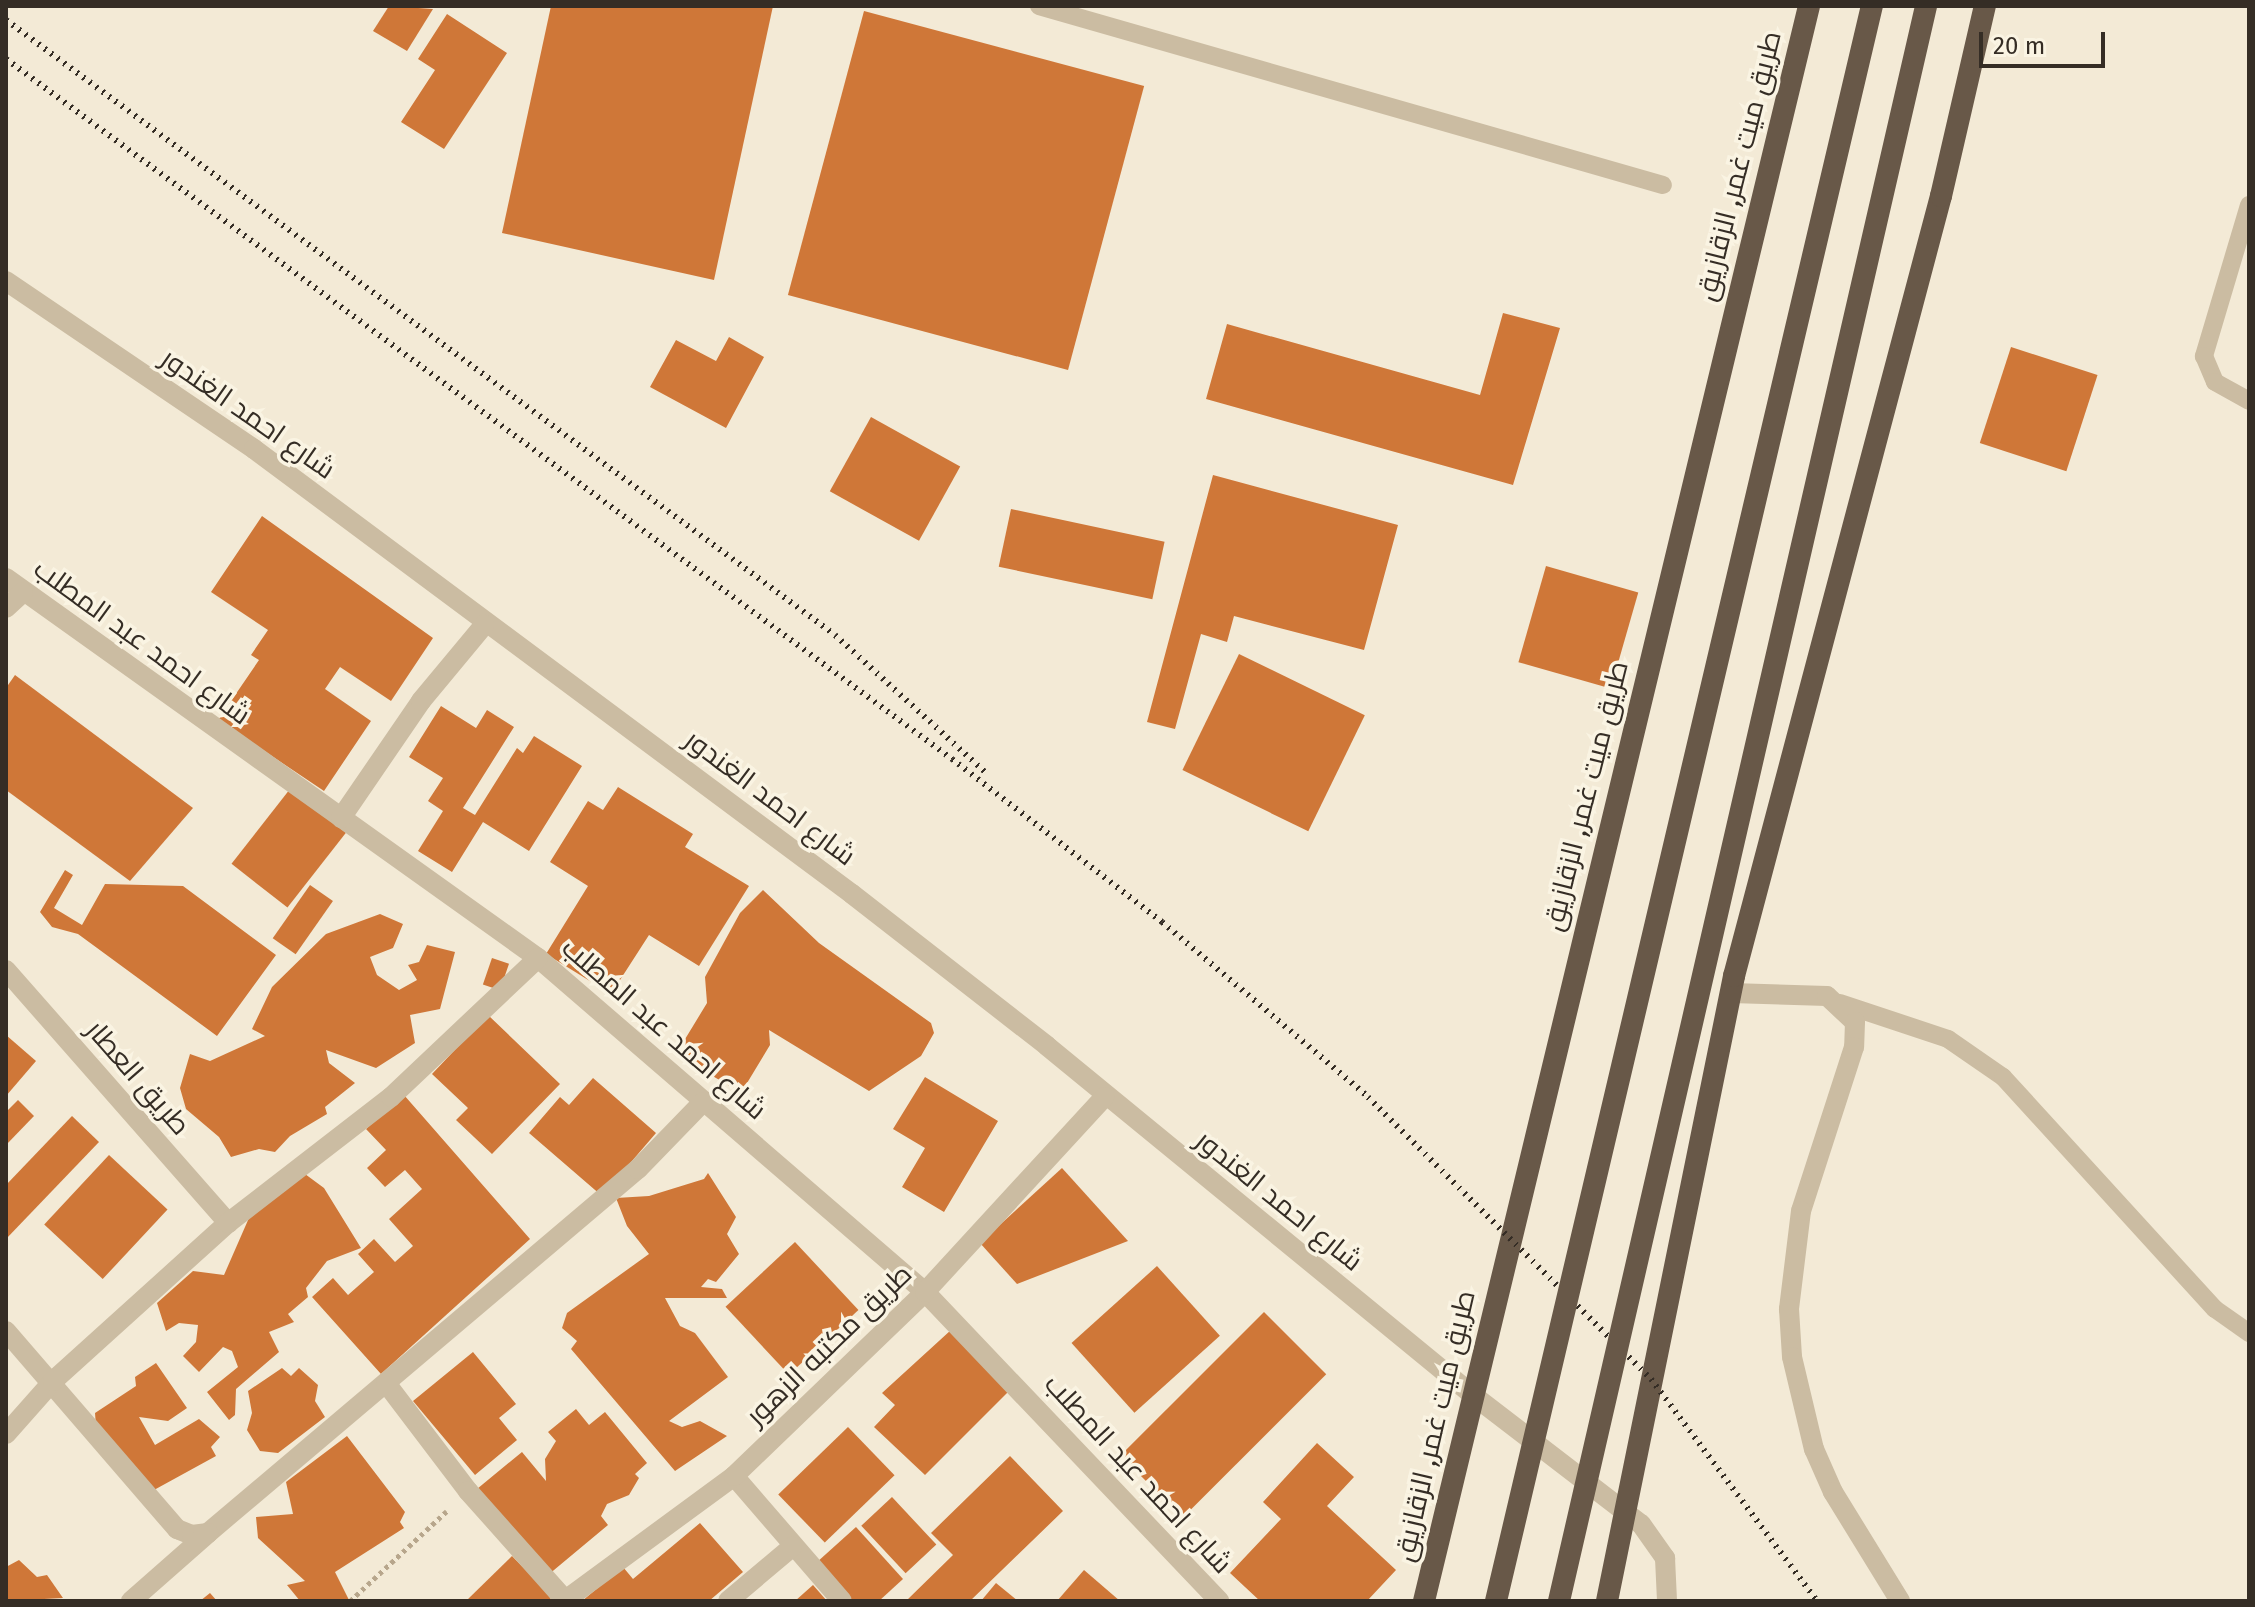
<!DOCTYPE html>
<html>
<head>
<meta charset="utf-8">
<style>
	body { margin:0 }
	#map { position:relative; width:2255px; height:1607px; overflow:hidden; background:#f3ead6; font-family:"Fira Sans",Cairo,sans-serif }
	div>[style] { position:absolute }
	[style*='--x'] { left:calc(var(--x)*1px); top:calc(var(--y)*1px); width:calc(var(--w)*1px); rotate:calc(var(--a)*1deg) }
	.building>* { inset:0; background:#cf7738; transform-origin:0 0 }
	.path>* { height:5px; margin-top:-2.5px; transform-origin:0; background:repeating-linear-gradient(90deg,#b7a68c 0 4px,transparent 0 8px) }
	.service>* { height:18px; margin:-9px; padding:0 9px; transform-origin:9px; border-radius:9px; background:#cbbca2 }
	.minor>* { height:20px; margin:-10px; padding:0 10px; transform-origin:10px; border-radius:10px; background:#cbbca2 }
	.trunk>* { height:22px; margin:-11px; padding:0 11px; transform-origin:11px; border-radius:11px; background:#685848 }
	.rail>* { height:6px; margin-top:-3px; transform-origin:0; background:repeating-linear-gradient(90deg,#352d25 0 2px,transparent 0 8px) }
	.trunk-bridge>* { height:22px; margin:-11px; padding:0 11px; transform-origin:11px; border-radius:11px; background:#685848 }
	span { translate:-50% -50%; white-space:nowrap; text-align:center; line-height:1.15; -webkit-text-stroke:7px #faf4e3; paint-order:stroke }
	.street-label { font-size:28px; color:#352d25 }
	.frame { position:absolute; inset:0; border:8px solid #352d25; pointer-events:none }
	.scale { position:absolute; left:1979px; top:32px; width:126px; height:36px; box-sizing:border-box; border:4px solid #352d25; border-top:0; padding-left:10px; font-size:24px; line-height:28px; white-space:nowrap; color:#352d25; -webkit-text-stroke:6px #faf4e3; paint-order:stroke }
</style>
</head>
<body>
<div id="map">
	<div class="building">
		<div style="clip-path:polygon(389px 6px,433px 9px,407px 51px,373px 31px)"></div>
		<div style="clip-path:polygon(551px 6px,773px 6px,714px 280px,502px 233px)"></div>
		<div style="left:864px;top:11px;width:290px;height:294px;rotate:15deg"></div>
		<div style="clip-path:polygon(447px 14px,507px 53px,444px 149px,401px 122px,435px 70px,418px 59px)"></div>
		<div style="clip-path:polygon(1503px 313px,1560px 328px,1513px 485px,1206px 399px,1227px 324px,1480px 395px)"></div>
		<div style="clip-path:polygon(729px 337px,764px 357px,726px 428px,650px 387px,676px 340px,716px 361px)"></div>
		<div style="left:2011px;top:347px;width:91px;height:101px;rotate:18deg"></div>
		<div style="left:871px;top:417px;width:102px;height:85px;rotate:29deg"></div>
		<div style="clip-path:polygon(1213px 475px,1398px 525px,1364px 650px,1234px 616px,1227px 642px,1201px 634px,1175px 729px,1147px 722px)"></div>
		<div style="left:1011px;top:509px;width:157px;height:59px;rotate:12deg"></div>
		<div style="clip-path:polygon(262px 516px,433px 638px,391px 701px,340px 667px,325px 689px,371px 721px,324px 791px,218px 720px,259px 660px,251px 655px,268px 630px,211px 592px)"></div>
		<div style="left:1546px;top:566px;width:96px;height:100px;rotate:16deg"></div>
		<div style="left:1239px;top:654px;width:140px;height:129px;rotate:26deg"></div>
		<div style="clip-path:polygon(15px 675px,193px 808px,130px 881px,6px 790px,6px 688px)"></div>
		<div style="clip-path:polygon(441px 706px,476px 728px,487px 710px,514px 727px,463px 808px,475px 815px,517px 748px,523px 753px,534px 736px,582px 766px,529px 851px,483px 822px,452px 872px,418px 851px,443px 811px,428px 801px,443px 778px,409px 757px)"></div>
		<div style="clip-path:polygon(618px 787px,693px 834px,685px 847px,749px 886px,699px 966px,649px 935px,611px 994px,546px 954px,588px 886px,550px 862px,588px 801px,603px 810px)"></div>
		<div style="left:290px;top:789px;width:71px;height:95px;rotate:38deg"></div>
		<div style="clip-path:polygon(65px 870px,73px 875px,54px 908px,82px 925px,105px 884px,183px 886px,276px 955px,217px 1036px,78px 934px,52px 927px,40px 912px)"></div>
		<div style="left:310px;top:885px;width:28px;height:65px;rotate:35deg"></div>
		<div style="clip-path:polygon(763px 890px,819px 943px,931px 1023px,934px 1033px,921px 1056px,869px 1091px,769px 1030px,770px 1045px,741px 1093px,676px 1054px,707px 1003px,705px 977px,740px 913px)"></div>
		<div style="clip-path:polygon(380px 914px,403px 924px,393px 948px,370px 957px,377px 975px,399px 990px,417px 980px,408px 965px,419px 962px,427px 945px,455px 952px,440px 1009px,410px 1015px,415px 1043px,376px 1068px,326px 1050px,329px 1063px,355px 1083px,325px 1107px,327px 1114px,290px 1136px,275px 1152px,259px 1149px,231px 1157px,219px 1137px,186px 1109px,180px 1088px,190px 1054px,210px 1061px,265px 1036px,252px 1029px,272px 987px,326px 934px)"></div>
		<div style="left:492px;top:958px;width:18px;height:28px;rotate:19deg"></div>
		<div style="clip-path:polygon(488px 1015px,560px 1084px,492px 1154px,456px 1120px,468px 1108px,432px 1074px)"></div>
		<div style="clip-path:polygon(6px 1035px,36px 1061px,6px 1096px)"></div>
		<div style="clip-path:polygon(925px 1077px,998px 1121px,944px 1212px,902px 1187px,925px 1148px,893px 1129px)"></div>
		<div style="clip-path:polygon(593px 1078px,656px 1133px,602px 1196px,529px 1133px,560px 1097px,569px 1105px)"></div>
		<div style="clip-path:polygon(404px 1095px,530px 1239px,381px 1374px,312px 1297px,333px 1278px,348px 1295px,374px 1272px,358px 1254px,374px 1239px,395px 1262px,413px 1246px,389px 1219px,422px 1189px,405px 1170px,385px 1187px,367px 1168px,386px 1150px,366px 1129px)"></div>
		<div style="clip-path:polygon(18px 1100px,34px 1116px,6px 1145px,6px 1112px)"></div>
		<div style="clip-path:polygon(72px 1116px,99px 1142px,6px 1239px,6px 1185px)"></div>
		<div style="left:109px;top:1155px;width:80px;height:95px;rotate:43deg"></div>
		<div style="clip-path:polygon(1062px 1168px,1128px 1241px,1017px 1284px,980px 1243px)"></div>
		<div style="clip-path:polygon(708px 1173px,736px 1217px,727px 1234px,739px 1254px,716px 1282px,708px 1279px,701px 1287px,722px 1289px,727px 1298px,665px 1298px,680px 1326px,695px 1333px,728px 1377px,669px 1421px,682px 1427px,700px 1421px,727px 1436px,675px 1471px,571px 1349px,577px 1341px,562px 1328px,567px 1313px,649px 1254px,627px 1226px,616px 1198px,649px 1196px,704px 1179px)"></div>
		<div style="clip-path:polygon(305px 1174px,324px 1188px,361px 1248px,327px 1261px,306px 1288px,308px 1297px,288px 1314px,294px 1322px,269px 1332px,279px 1352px,236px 1389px,235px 1415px,229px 1420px,207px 1392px,238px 1367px,232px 1351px,223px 1347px,199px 1372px,183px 1356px,196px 1342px,198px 1325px,179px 1323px,166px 1331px,157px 1303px,193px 1271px,224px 1275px,252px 1211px)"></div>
		<div style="left:795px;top:1242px;width:93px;height:95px;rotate:47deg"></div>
		<div style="left:1157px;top:1266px;width:94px;height:115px;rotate:48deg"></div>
		<div style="left:1264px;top:1312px;width:88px;height:203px;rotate:45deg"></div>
		<div style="clip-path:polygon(951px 1330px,1009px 1391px,925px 1475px,874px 1427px,895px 1405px,882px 1393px)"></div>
		<div style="clip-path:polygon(473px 1352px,516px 1404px,499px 1418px,517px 1440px,475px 1475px,413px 1401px)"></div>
		<div style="clip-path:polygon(156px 1363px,187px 1408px,168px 1421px,139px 1417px,155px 1445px,199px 1419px,220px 1437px,211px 1447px,216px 1456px,154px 1490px,96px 1426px,95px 1413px,136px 1386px,135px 1377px)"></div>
		<div style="clip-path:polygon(282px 1368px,291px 1376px,299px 1368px,318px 1385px,315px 1401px,325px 1417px,278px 1453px,260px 1451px,247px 1430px,252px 1413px,248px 1391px)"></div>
		<div style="clip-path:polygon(576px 1409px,589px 1425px,605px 1412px,647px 1463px,635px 1474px,639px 1478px,629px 1495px,607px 1504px,601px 1516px,608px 1525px,548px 1575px,477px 1489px,522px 1452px,546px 1481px,545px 1459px,556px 1441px,548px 1432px)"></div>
		<div style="left:848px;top:1427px;width:67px;height:97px;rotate:46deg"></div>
		<div style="clip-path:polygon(347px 1436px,405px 1512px,400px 1522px,404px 1528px,335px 1572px,349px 1600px,300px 1601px,287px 1585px,305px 1581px,258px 1538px,256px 1517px,293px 1514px,286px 1482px)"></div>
		<div style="clip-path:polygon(1317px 1443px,1354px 1477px,1327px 1506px,1396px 1570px,1367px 1601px,1260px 1601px,1230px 1573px,1281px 1519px,1263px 1502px)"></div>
		<div style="clip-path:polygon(1010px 1456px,1063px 1511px,970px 1601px,906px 1601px,953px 1555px,931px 1533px)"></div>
		<div style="left:892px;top:1497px;width:65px;height:42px;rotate:47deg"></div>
		<div style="clip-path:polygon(700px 1523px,743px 1572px,709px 1601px,582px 1601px,623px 1567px,633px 1579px)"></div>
		<div style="clip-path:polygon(856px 1527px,903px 1579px,879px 1601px,851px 1601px,816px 1563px)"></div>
		<div style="clip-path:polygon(512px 1556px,552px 1597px,548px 1601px,466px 1601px)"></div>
		<div style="clip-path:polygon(19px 1560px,37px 1577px,47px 1575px,63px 1598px,6px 1601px,6px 1567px)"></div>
		<div style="clip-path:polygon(1084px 1570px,1120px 1601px,1057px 1601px)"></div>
		<div style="clip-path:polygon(996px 1583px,1018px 1601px,981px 1601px)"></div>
		<div style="clip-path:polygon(813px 1585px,827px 1601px,795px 1601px)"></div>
		<div style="clip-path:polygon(210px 1593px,217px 1601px,200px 1601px)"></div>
	</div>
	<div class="path">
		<div style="--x:350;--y:1601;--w:132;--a:-42.9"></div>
	</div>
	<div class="service">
		<div style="--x:1039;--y:6;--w:649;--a:16.01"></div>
		<div style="--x:2249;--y:205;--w:158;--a:106.6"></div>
		<div style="--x:2204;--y:356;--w:28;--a:67"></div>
		<div style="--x:2215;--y:382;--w:39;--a:29"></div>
		<div style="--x:1840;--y:1003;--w:114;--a:18.4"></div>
		<div style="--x:1948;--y:1039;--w:67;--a:34.6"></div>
		<div style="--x:2003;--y:1077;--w:314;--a:47.6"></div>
		<div style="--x:2215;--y:1309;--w:42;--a:35.2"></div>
	</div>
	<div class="minor">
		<div style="--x:6;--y:281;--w:300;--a:34.1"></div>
		<div style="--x:254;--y:449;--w:745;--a:36.65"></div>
		<div style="--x:852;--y:894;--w:247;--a:37.9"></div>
		<div style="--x:1047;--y:1046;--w:552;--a:39.34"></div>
		<div style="--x:1474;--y:1396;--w:210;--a:37.5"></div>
		<div style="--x:1641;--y:1524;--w:42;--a:54.8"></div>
		<div style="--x:1665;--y:1558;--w:43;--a:87.3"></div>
		<div style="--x:6;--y:578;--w:654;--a:35.54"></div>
		<div style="--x:538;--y:958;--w:511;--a:40.8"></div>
		<div style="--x:925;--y:1292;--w:427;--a:46.4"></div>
		<div style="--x:6;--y:608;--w:23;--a:-43"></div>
		<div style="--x:341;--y:818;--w:142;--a:-55.6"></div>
		<div style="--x:421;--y:701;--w:99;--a:-50.3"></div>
		<div style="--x:6;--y:970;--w:337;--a:48.7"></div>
		<div style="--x:1731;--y:993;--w:96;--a:1.8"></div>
		<div style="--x:1827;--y:996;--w:38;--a:43"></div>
		<div style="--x:1855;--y:1022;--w:25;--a:92"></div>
		<div style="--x:1854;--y:1047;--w:172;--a:107.9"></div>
		<div style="--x:1801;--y:1211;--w:99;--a:97"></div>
		<div style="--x:1789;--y:1309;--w:48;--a:86.4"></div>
		<div style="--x:1792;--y:1357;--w:95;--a:76.6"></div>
		<div style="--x:1814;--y:1449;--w:47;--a:66.2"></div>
		<div style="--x:1833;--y:1492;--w:128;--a:58.4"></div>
		<div style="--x:6;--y:1331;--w:262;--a:49.2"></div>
		<div style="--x:177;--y:1529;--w:16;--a:22"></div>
		<div style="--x:192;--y:1535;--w:16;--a:-7"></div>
		<div style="--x:208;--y:1533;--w:563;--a:-40.25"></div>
		<div style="--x:638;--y:1169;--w:93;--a:-45.9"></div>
		<div style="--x:386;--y:1383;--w:136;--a:52.8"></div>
		<div style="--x:468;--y:1491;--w:146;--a:48.3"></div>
		<div style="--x:6;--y:1434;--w:71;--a:-48.4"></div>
		<div style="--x:53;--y:1381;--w:236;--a:-42.1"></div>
		<div style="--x:228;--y:1223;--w:206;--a:-37.7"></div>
		<div style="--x:391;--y:1097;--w:202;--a:-43.4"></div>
		<div style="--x:734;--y:1476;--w:165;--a:49.2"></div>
		<div style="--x:131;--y:1601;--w:103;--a:-41.4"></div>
		<div style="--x:564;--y:1601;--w:211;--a:-36.3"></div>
		<div style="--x:734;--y:1476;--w:265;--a:-43.9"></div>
		<div style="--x:925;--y:1292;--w:265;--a:-47.4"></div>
		<div style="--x:728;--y:1601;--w:84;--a:-40.2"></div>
	</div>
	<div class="trunk">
		<div style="--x:1424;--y:1601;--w:1641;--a:-76.43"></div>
		<div style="--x:1607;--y:1601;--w:638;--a:-78.51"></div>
		<div style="--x:1734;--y:976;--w:807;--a:-75.14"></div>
		<div style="--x:1941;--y:196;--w:195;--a:-77"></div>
	</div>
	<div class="rail">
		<div style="--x:6;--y:20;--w:1032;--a:36.57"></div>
		<div style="--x:835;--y:635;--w:203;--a:42.4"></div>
		<div style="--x:6;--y:59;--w:1177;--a:36.5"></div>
		<div style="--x:952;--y:759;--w:266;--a:37.8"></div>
		<div style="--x:1162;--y:922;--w:270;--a:40.3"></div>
		<div style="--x:1368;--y:1097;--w:400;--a:44.9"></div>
		<div style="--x:1651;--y:1379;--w:277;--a:53.2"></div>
	</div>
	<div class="trunk-bridge">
		<div style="--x:1496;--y:1601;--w:1639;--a:-76.74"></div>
		<div style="--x:1559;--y:1601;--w:1637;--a:-77.04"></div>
	</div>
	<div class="street-label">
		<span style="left:1739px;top:166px;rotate:-76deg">طريق ميت غمر, الزقازيق</span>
		<span style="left:248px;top:414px;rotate:35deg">شارع احمد الغندور</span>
		<span style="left:142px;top:642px;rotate:36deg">شارع احمد عبد المطلب</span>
		<span style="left:1586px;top:796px;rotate:-76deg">طريق ميت غمر, الزقازيق</span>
		<span style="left:770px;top:798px;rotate:37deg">شارع احمد الغندور</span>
		<span style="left:664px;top:1029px;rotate:41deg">شارع احمد عبد المطلب</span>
		<span style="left:138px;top:1078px;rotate:49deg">طريق العطار</span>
		<span style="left:1279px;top:1201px;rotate:39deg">شارع احمد الغندور</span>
		<span style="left:829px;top:1345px;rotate:-44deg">طريق مكتبه الزهور</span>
		<span style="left:1435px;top:1426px;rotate:-77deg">طريق ميت غمر, الزقازيق</span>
		<span style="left:1138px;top:1474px;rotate:47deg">شارع احمد عبد المطلب</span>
	</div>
	<div class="frame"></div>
	<div class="scale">20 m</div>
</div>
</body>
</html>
